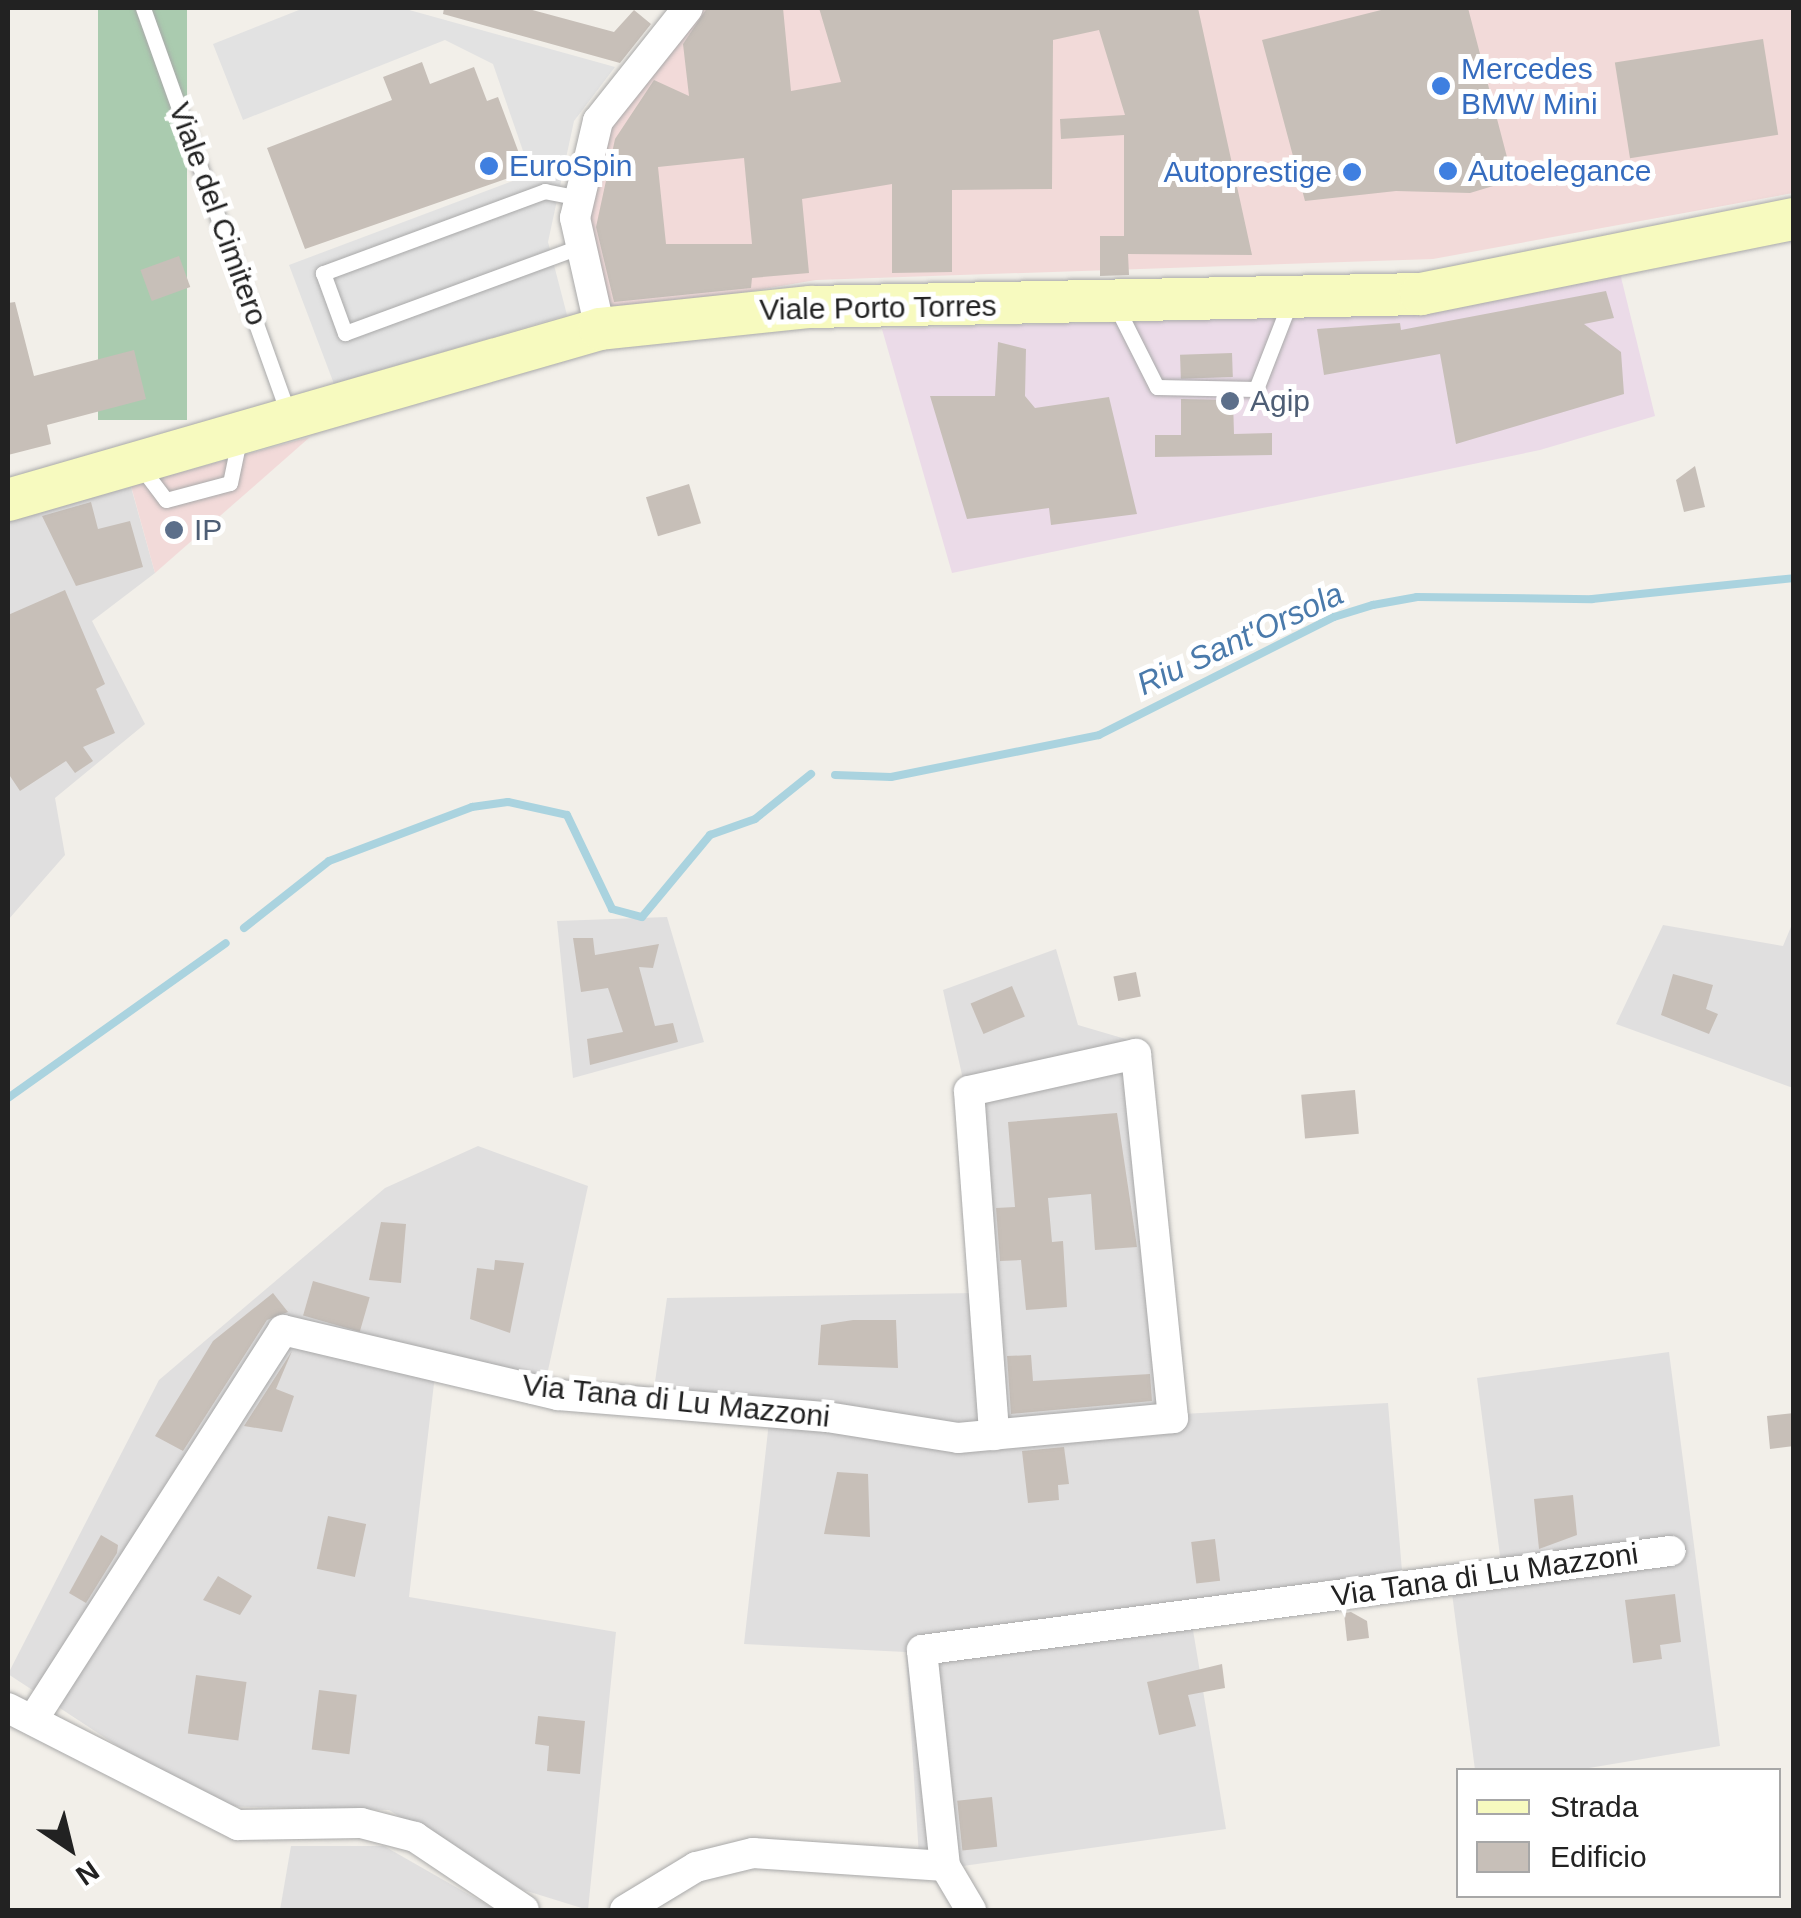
<!DOCTYPE html>
<html>
<head>
<meta charset="utf-8">
<style>
	body { margin:0 }
	#map { position:relative; width:1801px; height:1918px; overflow:hidden; background:#f2efe9; font-family:Helvetica,sans-serif }
	div>[style] { position:absolute }
	[style*='--x'] { left:calc(var(--x)*1px); top:calc(var(--y)*1px); width:calc(var(--w)*1px); rotate:calc(var(--a)*1deg) }
	.residential>* { inset:0; background:#e0dfdf }
	.commercial>* { inset:0; background:#f2dad9 }
	.industrial>* { inset:0; background:#ebdbe8 }
	.cemetery>* { inset:0; background:#aacbaf; transform-origin:0 0 }
	.parking>* { inset:0; background:#e2e2e2 }
	.stream>* { height:8px; margin:-4px; padding:0 4px; transform-origin:4px; border-radius:4px; background:#aad3df }
	.building>* { inset:0; background:#c7bfb8; transform-origin:0 0 }
	.roads { filter:drop-shadow(0 0 2px #a9a9a9) drop-shadow(0 0 2px #a9a9a9) }
	.lane>* { height:15px; margin:-7.5px; padding:0 7.5px; transform-origin:7.5px; border-radius:7.5px; background:#fff }
	.street>* { height:30px; margin:-15px; padding:0 15px; transform-origin:15px; border-radius:15px; background:#fff }
	.secondary>* { height:42px; margin:-21px; padding:0 21px; transform-origin:21px; border-radius:21px; background:#f7fabf }
	.dots>* { width:28px; height:28px; translate:-50% -50%; box-sizing:border-box; border:5px solid #fff; border-radius:50% }
	span { translate:-50% -50%; white-space:nowrap; text-align:center; line-height:1.15; -webkit-text-stroke:10px #fff; paint-order:stroke }
	.shop-label { font-size:30px; color:#366cbe }
	.left { translate:0 -50%; text-align:left }
	.right { translate:-100% -50%; text-align:right }
	.street-label { font-size:30px; color:#222 }
	.service-label { font-size:30px; color:#4e5e75 }
	.water-label { font-size:32px; color:#4a7aab; font-style:italic }
	.frame { position:absolute; inset:0; border:10px solid #222; pointer-events:none }
	.legend { position:absolute; left:1456px; top:1768px; width:325px; height:130px; box-sizing:border-box; background:#fff; border:2px solid #a7a7a7; margin:0; padding:12px 18px; list-style:none; font-size:30px; color:#222 }
	.legend li { display:flex; align-items:center; gap:20px; height:50px }
	.legend b { width:50px; border:2px solid #a7a7a7 }
	.north { position:absolute; left:20px; top:1798px; width:100px; height:100px; -webkit-text-stroke:8px #fff; paint-order:stroke; rotate:145deg; font-size:28px; font-weight:700; line-height:40px; text-align:center; color:#222 }
	.north::after { content:''; display:block; margin:auto; width:35px; height:45px; background:#222; clip-path:polygon(50% 0,100% 100%,50% 72%,0 100%) }
</style>
</head>
<body>
<div id="map">
	<div class="residential">
		<div style="clip-path:polygon(131px 487px,155px 573px,92px 621px,145px 724px,55px 798px,65px 855px,8px 920px,8px 520px)"></div>
		<div style="clip-path:polygon(667px 917px,704px 1042px,573px 1078px,557px 921px)"></div>
		<div style="clip-path:polygon(1793px 922px,1793px 1088px,1616px 1024px,1663px 925px,1783px 946px)"></div>
		<div style="clip-path:polygon(1056px 949px,1078px 1025px,1146px 1045px,1182px 1414px,1388px 1403px,1404px 1595px,1192px 1624px,1226px 1829px,920px 1872px,906px 1652px,744px 1644px,769px 1422px,653px 1396px,667px 1298px,975px 1293px,969px 1106px,943px 990px)"></div>
		<div style="clip-path:polygon(478px 1146px,588px 1186px,544px 1389px,435px 1375px,409px 1597px,616px 1632px,588px 1910px,514px 1887px,389px 1810px,209px 1806px,8px 1674px,159px 1380px,385px 1188px)"></div>
		<div style="clip-path:polygon(1669px 1352px,1720px 1746px,1577px 1770px,1475px 1770px,1450px 1578px,1502px 1571px,1477px 1378px)"></div>
		<div style="clip-path:polygon(291px 1846px,384px 1846px,496px 1910px,280px 1910px)"></div>
	</div>
	<div class="commercial">
		<div style="clip-path:polygon(700px 8px,1793px 8px,1793px 193px,1433px 259px,816px 280px,608px 316px,587px 217px,610px 123px)"></div>
		<div style="clip-path:polygon(310px 437px,155px 573px,131px 486px)"></div>
	</div>
	<div class="industrial">
		<div style="clip-path:polygon(1620px 273px,1655px 416px,1540px 450px,952px 573px,882px 329px,1260px 318px)"></div>
	</div>
	<div class="cemetery">
		<div style="left:98px;top:8px;width:89px;height:412px"></div>
	</div>
	<div class="parking">
		<div style="clip-path:polygon(304px 8px,402px 8px,615px 67px,574px 121px,548px 242px,567px 315px,334px 384px,289px 265px,531px 174px,493px 64px,445px 40px,243px 120px,213px 44px)"></div>
	</div>
	<div class="stream">
		<div style="--x:835;--y:775;--w:56;--a:2"></div>
		<div style="--x:891;--y:777;--w:212;--a:-11.4"></div>
		<div style="--x:1099;--y:735;--w:263;--a:-26.7"></div>
		<div style="--x:1334;--y:617;--w:41;--a:-17.1"></div>
		<div style="--x:1373;--y:605;--w:45;--a:-10.3"></div>
		<div style="--x:1417;--y:597;--w:175;--a:0.7"></div>
		<div style="--x:1592;--y:599;--w:203;--a:-5.9"></div>
		<div style="--x:244;--y:928;--w:108;--a:-38.2"></div>
		<div style="--x:329;--y:861;--w:153;--a:-20.7"></div>
		<div style="--x:472;--y:807;--w:36;--a:-8"></div>
		<div style="--x:508;--y:802;--w:60;--a:12.4"></div>
		<div style="--x:567;--y:815;--w:104;--a:64.4"></div>
		<div style="--x:612;--y:909;--w:31;--a:15"></div>
		<div style="--x:642;--y:917;--w:107;--a:-50.3"></div>
		<div style="--x:710;--y:835;--w:48;--a:-19.6"></div>
		<div style="--x:755;--y:819;--w:72;--a:-38.8"></div>
		<div style="--x:8;--y:1098;--w:267;--a:-35.4"></div>
	</div>
	<div class="building">
		<div style="clip-path:polygon(444px 8px,525px 8px,614px 32px,634px 10px,651px 24px,620px 63px,443px 14px)"></div>
		<div style="clip-path:polygon(evenodd,707px 8px,783px 8px,791px 91px,841px 82px,819px 8px,1198px 8px,1252px 255px,1128px 254px,1129px 275px,1100px 276px,1100px 236px,1124px 236px,1124px 135px,1061px 139px,1060px 119px,1125px 115px,1099px 30px,1053px 40px,1052px 189px,952px 190px,952px 272px,892px 273px,892px 184px,802px 199px,809px 273px,752px 278px,751px 288px,614px 302px,596px 227px,615px 139px,654px 80px,689px 96px,683px 44px,707px 8px,744px 158px,752px 244px,666px 244px,658px 167px,744px 158px)"></div>
		<div style="clip-path:polygon(1389px 8px,1468px 8px,1513px 180px,1470px 193px,1396px 191px,1305px 201px,1262px 40px)"></div>
		<div style="left:1763px;top:39px;width:97px;height:150px;rotate:81deg"></div>
		<div style="clip-path:polygon(422px 62px,430px 84px,474px 67px,487px 101px,498px 97px,526px 172px,305px 249px,267px 148px,392px 100px,383px 77px)"></div>
		<div style="left:179px;top:256px;width:33px;height:41px;rotate:70deg"></div>
		<div style="clip-path:polygon(1606px 291px,1614px 318px,1584px 324px,1621px 352px,1624px 394px,1456px 444px,1440px 354px,1324px 375px,1317px 329px,1400px 323px,1401px 330px)"></div>
		<div style="clip-path:polygon(15px 302px,34px 376px,134px 350px,146px 399px,47px 425px,51px 444px,8px 455px,8px 303px)"></div>
		<div style="clip-path:polygon(998px 342px,1026px 349px,1025px 396px,1035px 408px,1109px 397px,1137px 514px,1051px 525px,1049px 508px,967px 519px,930px 396px,995px 396px)"></div>
		<div style="left:1232px;top:353px;width:24px;height:52px;rotate:88deg"></div>
		<div style="clip-path:polygon(1181px 399px,1233px 400px,1234px 434px,1272px 433px,1272px 455px,1155px 457px,1155px 435px,1181px 435px)"></div>
		<div style="clip-path:polygon(1695px 466px,1705px 507px,1684px 512px,1676px 480px)"></div>
		<div style="left:689px;top:484px;width:41px;height:45px;rotate:73deg"></div>
		<div style="clip-path:polygon(91px 502px,98px 529px,130px 521px,143px 567px,76px 586px,42px 516px)"></div>
		<div style="clip-path:polygon(65px 590px,105px 684px,96px 689px,115px 733px,83px 747px,93px 761px,75px 773px,66px 761px,20px 791px,8px 773px,8px 615px)"></div>
		<div style="clip-path:polygon(573px 938px,593px 938px,595px 955px,659px 944px,653px 968px,639px 967px,655px 1026px,673px 1023px,678px 1042px,590px 1065px,587px 1039px,623px 1032px,608px 988px,581px 992px)"></div>
		<div style="left:1136px;top:972px;width:25px;height:23px;rotate:79deg"></div>
		<div style="clip-path:polygon(1673px 974px,1713px 985px,1706px 1009px,1718px 1014px,1709px 1034px,1661px 1015px)"></div>
		<div style="left:1012px;top:986px;width:33px;height:45px;rotate:67deg"></div>
		<div style="left:1355px;top:1090px;width:44px;height:54px;rotate:85deg"></div>
		<div style="clip-path:polygon(1117px 1113px,1137px 1247px,1095px 1250px,1091px 1194px,1048px 1198px,1052px 1242px,1063px 1241px,1067px 1307px,1026px 1310px,1021px 1260px,1000px 1261px,996px 1208px,1015px 1207px,1008px 1122px)"></div>
		<div style="clip-path:polygon(381px 1222px,406px 1224px,401px 1283px,369px 1280px)"></div>
		<div style="clip-path:polygon(495px 1260px,524px 1263px,510px 1333px,470px 1319px,477px 1268px,494px 1270px)"></div>
		<div style="left:313px;top:1281px;width:59px;height:36px;rotate:16deg"></div>
		<div style="clip-path:polygon(273px 1293px,288px 1312px,267px 1320px,183px 1451px,155px 1436px,213px 1341px)"></div>
		<div style="clip-path:polygon(853px 1320px,896px 1320px,898px 1368px,818px 1365px,821px 1325px)"></div>
		<div style="clip-path:polygon(292px 1351px,276px 1389px,294px 1396px,282px 1432px,244px 1426px)"></div>
		<div style="clip-path:polygon(1031px 1355px,1033px 1381px,1150px 1374px,1152px 1401px,1011px 1414px,1007px 1356px)"></div>
		<div style="clip-path:polygon(1794px 1413px,1794px 1446px,1770px 1449px,1767px 1416px)"></div>
		<div style="clip-path:polygon(1064px 1447px,1069px 1484px,1058px 1485px,1059px 1500px,1028px 1503px,1022px 1451px)"></div>
		<div style="clip-path:polygon(837px 1472px,868px 1474px,870px 1537px,824px 1534px)"></div>
		<div style="clip-path:polygon(1573px 1495px,1577px 1535px,1539px 1549px,1534px 1499px)"></div>
		<div style="left:328px;top:1516px;width:39px;height:54px;rotate:12deg"></div>
		<div style="clip-path:polygon(101px 1535px,118px 1545px,117px 1553px,86px 1603px,69px 1593px)"></div>
		<div style="left:1215px;top:1539px;width:42px;height:24px;rotate:83deg"></div>
		<div style="clip-path:polygon(218px 1576px,252px 1596px,240px 1615px,203px 1600px)"></div>
		<div style="clip-path:polygon(1675px 1594px,1681px 1642px,1660px 1645px,1662px 1659px,1633px 1663px,1625px 1600px)"></div>
		<div style="clip-path:polygon(1351px 1612px,1367px 1621px,1369px 1638px,1347px 1641px,1344px 1613px)"></div>
		<div style="clip-path:polygon(1222px 1664px,1225px 1688px,1188px 1695px,1196px 1726px,1159px 1735px,1147px 1682px)"></div>
		<div style="left:196px;top:1675px;width:51px;height:59px;rotate:8deg"></div>
		<div style="left:319px;top:1690px;width:38px;height:60px;rotate:7deg"></div>
		<div style="clip-path:polygon(538px 1716px,585px 1721px,580px 1774px,547px 1771px,549px 1746px,535px 1744px)"></div>
		<div style="left:992px;top:1797px;width:50px;height:35px;rotate:84deg"></div>
	</div>
	<div class="roads">
		<div class="lane">
			<div style="--x:143;--y:8;--w:436;--a:70.3"></div>
			<div style="--x:580;--y:198;--w:36;--a:-169"></div>
			<div style="--x:545;--y:191;--w:237;--a:159.7"></div>
			<div style="--x:323;--y:273;--w:64;--a:69.9"></div>
			<div style="--x:345;--y:333;--w:252;--a:-20.2"></div>
			<div style="--x:1115;--y:304;--w:93;--a:63.2"></div>
			<div style="--x:1157;--y:387;--w:99;--a:1.2"></div>
			<div style="--x:1256;--y:389;--w:93;--a:-68.7"></div>
			<div style="--x:141;--y:467;--w:41;--a:52.9"></div>
			<div style="--x:166;--y:500;--w:66;--a:-14.9"></div>
			<div style="--x:230;--y:483;--w:44;--a:-78.2"></div>
		</div>
		<div class="street">
			<div style="--x:600;--y:329;--w:114;--a:-102.7"></div>
			<div style="--x:575;--y:218;--w:100;--a:-76.7"></div>
			<div style="--x:598;--y:121;--w:144;--a:-51.5"></div>
			<div style="--x:8;--y:1708;--w:258;--a:27"></div>
			<div style="--x:238;--y:1825;--w:123;--a:-0.9"></div>
			<div style="--x:361;--y:1823;--w:56;--a:14.5"></div>
			<div style="--x:415;--y:1837;--w:131;--a:33.8"></div>
			<div style="--x:34;--y:1718;--w:461;--a:-57.3"></div>
			<div style="--x:283;--y:1330;--w:283;--a:13.3"></div>
			<div style="--x:558;--y:1395;--w:270;--a:4.7"></div>
			<div style="--x:827;--y:1417;--w:133;--a:9.1"></div>
			<div style="--x:958;--y:1438;--w:216;--a:-5.3"></div>
			<div style="--x:1173;--y:1418;--w:366;--a:-95.8"></div>
			<div style="--x:1136;--y:1054;--w:171;--a:167.5"></div>
			<div style="--x:969;--y:1091;--w:345;--a:85.8"></div>
			<div style="--x:945;--y:1866;--w:51;--a:59.4"></div>
			<div style="--x:625;--y:1910;--w:83;--a:-31.2"></div>
			<div style="--x:696;--y:1867;--w:59;--a:-13.8"></div>
			<div style="--x:753;--y:1853;--w:192;--a:3.9"></div>
			<div style="--x:945;--y:1866;--w:217;--a:-96.1"></div>
			<div style="--x:922;--y:1650;--w:755;--a:-7.54"></div>
		</div>
		<div class="secondary">
			<div style="--x:8;--y:500;--w:616;--a:-16.11"></div>
			<div style="--x:600;--y:329;--w:212;--a:-6"></div>
			<div style="--x:811;--y:307;--w:610;--a:-1.22"></div>
			<div style="--x:1421;--y:294;--w:380;--a:-11.4"></div>
		</div>
	</div>
	<div class="dots">
		<div style="left:1441px;top:86px;background:#3f7fe0"></div>
		<div style="left:489px;top:166px;background:#3f7fe0"></div>
		<div style="left:1448px;top:171px;background:#3f7fe0"></div>
		<div style="left:1352px;top:172px;background:#3f7fe0"></div>
		<div style="left:1230px;top:401px;background:#5c6f8a"></div>
		<div style="left:174px;top:530px;background:#5c6f8a"></div>
	</div>
	<div class="shop-label">
		<span class="left" style="left:1461px;top:86px">Mercedes<br>BMW Mini</span>
		<span class="left" style="left:509px;top:166px">EuroSpin</span>
		<span class="left" style="left:1468px;top:171px">Autoelegance</span>
		<span class="right" style="left:1332px;top:172px">Autoprestige</span>
	</div>
	<div class="street-label">
		<span style="left:218px;top:214px;rotate:70deg">Viale del Cimitero</span>
		<span style="left:878px;top:308px;rotate:-1deg">Viale Porto Torres</span>
		<span style="left:676px;top:1401px;rotate:6deg">Via Tana di Lu Mazzoni</span>
		<span style="left:1485px;top:1575px;rotate:-8deg">Via Tana di Lu Mazzoni</span>
	</div>
	<div class="service-label">
		<span class="left" style="left:1250px;top:401px">Agip</span>
		<span class="left" style="left:194px;top:530px">IP</span>
	</div>
	<div class="water-label">
		<span style="left:1240px;top:639px;rotate:-25deg">Riu Sant'Orsola</span>
	</div>
	<div class="frame"></div>
	<ul class="legend">
	<li><b style="height:12px;background:#f7fabf"></b>Strada</li>
	<li><b style="height:28px;background:#c7bfb8"></b>Edificio</li>
	</ul>
	<div class="north">N</div>
</div>
</body>
</html>
